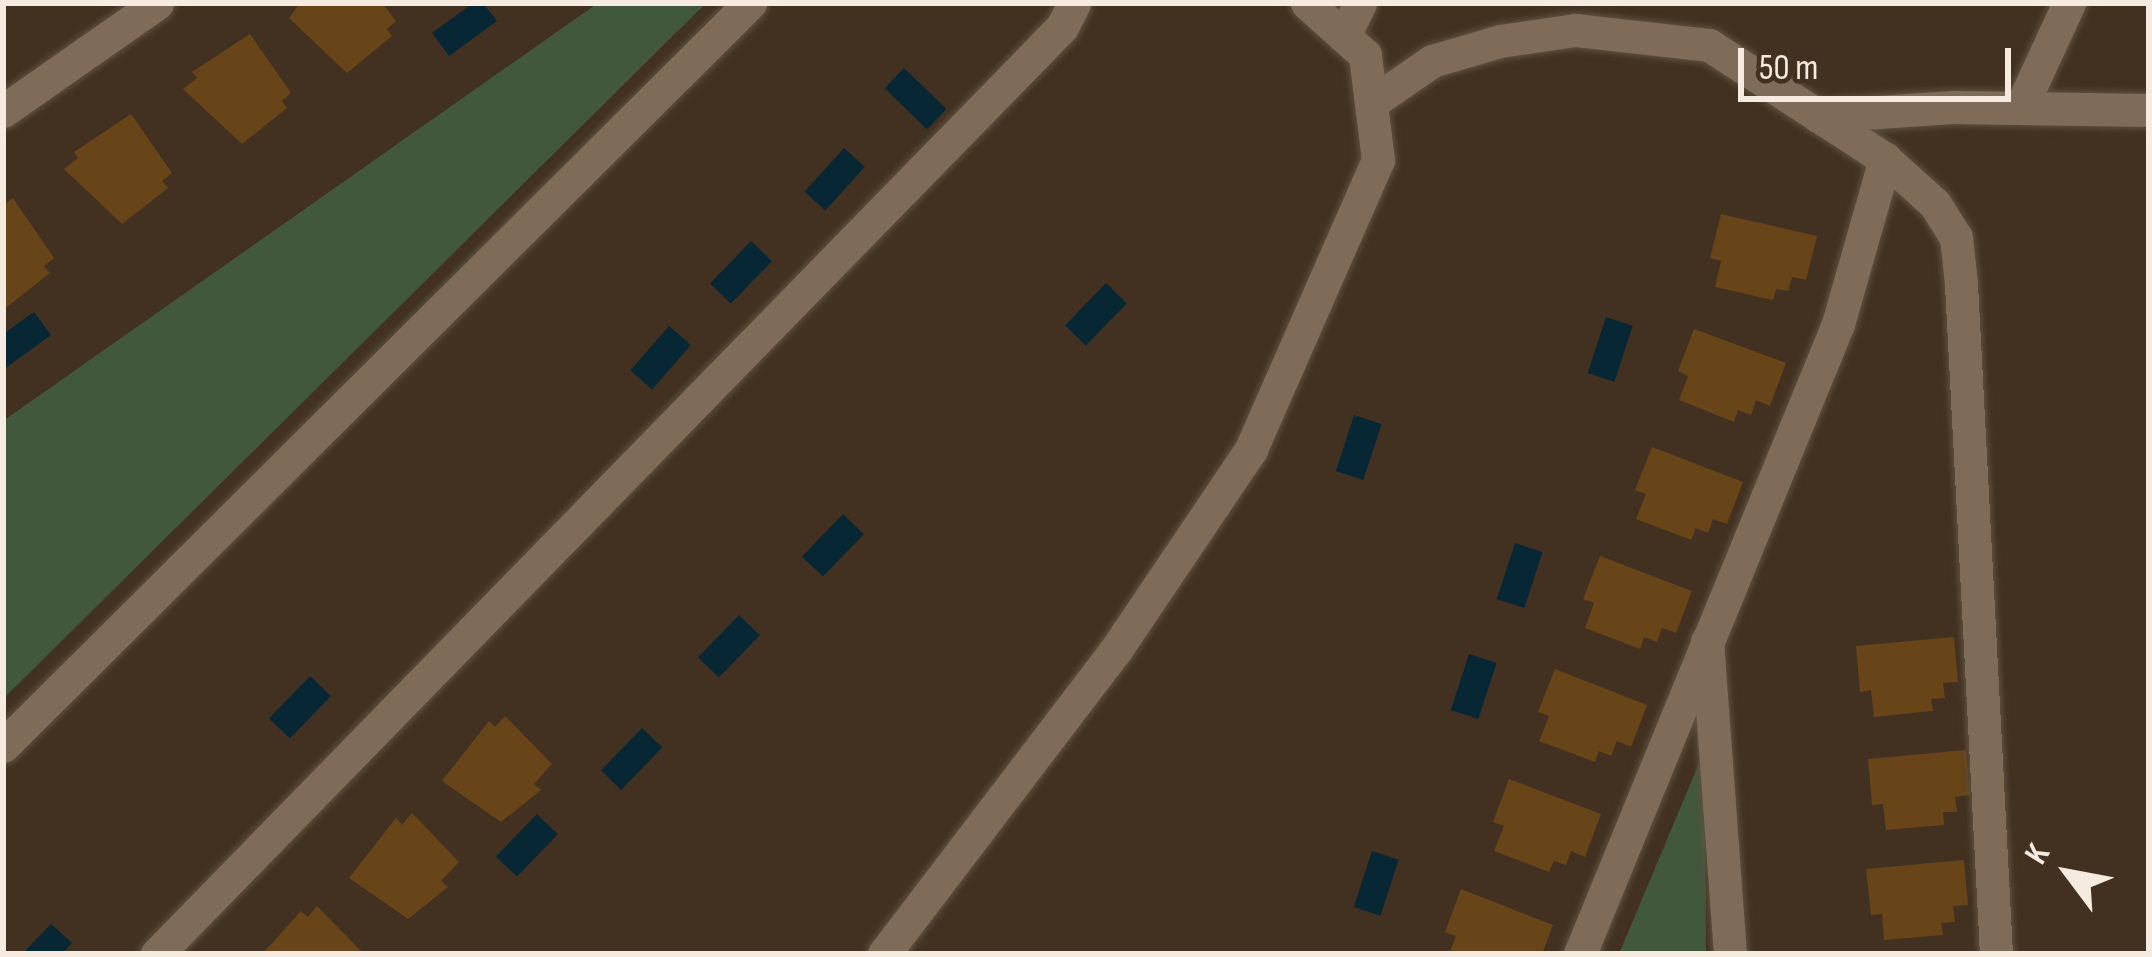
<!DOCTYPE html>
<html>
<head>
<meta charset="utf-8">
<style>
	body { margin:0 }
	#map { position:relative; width:2152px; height:957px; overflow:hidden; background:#423120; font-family:"Sofia Sans Condensed",sans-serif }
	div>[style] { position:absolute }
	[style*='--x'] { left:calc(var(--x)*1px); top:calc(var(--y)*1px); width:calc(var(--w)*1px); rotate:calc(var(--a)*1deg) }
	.green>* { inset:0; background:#42583c }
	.water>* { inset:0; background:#072735; transform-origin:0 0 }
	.building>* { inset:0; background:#684419 }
	.roads { filter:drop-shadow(0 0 3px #5e5040) drop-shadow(0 0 3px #5e5040) }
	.street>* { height:33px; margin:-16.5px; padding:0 16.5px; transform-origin:16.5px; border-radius:16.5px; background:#7e6c59 }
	span { translate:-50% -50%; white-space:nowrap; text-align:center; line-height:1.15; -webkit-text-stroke:9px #423120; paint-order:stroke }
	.frame { position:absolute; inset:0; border:6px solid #f6ebe0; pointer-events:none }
	.north { position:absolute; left:2008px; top:813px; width:120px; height:120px; -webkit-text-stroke:9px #423120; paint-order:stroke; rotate:302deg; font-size:33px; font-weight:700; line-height:48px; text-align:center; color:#f6ebe0 }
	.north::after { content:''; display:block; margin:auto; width:42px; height:54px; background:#f6ebe0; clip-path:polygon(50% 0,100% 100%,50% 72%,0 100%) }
	.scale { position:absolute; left:1738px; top:48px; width:273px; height:54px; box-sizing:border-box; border:6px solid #f6ebe0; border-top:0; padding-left:15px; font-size:36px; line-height:42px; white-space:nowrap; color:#f6ebe0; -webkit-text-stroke:9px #423120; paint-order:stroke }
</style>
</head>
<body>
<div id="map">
	<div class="green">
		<div style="clip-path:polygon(598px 3px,706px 3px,3px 699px,3px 421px)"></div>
		<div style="clip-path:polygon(1705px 749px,1706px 954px,1619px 954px)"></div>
	</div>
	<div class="water">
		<div style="clip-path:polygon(473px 3px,483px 3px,497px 21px,449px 56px,432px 33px)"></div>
		<div style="left:904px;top:68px;width:59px;height:28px;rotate:44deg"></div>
		<div style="left:844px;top:148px;width:28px;height:59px;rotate:42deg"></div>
		<div style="left:751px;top:241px;width:29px;height:59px;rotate:44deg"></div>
		<div style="left:1106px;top:283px;width:29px;height:59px;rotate:44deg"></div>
		<div style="clip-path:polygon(34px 312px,51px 335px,3px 370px,3px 334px)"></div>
		<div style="left:1606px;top:317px;width:28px;height:59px;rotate:18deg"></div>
		<div style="left:669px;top:326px;width:29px;height:59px;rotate:41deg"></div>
		<div style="left:1354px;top:415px;width:29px;height:59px;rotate:18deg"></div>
		<div style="left:843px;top:514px;width:29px;height:59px;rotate:44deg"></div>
		<div style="left:1515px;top:543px;width:29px;height:59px;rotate:18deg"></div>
		<div style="left:739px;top:615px;width:29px;height:59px;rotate:44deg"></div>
		<div style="left:1469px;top:654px;width:29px;height:59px;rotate:18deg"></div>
		<div style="left:310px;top:676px;width:29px;height:59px;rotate:44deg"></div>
		<div style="left:642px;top:728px;width:28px;height:59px;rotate:44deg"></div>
		<div style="left:537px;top:814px;width:29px;height:59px;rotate:44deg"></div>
		<div style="left:1372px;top:851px;width:28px;height:59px;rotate:18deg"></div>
		<div style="clip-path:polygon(51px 924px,72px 943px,62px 954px,22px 954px)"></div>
	</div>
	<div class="building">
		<div style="clip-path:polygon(300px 3px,382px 3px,396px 21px,387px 29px,392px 36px,347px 73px,289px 18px)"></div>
		<div style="clip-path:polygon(250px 34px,291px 93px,282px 101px,287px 108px,242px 144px,183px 89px,197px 78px,192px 72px)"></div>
		<div style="clip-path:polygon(131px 114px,172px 173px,162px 181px,168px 188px,122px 224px,64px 169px,78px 158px,74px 152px)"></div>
		<div style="clip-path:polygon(13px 198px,54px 258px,44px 266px,50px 273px,3px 310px,3px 206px)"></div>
		<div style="clip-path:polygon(1721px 214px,1817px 236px,1806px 280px,1792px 277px,1788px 291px,1776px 289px,1773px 300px,1715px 287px,1721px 261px,1710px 258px)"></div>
		<div style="clip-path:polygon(1694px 329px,1786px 363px,1770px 406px,1756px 400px,1751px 415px,1738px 410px,1734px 422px,1679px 400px,1688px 376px,1678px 371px)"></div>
		<div style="clip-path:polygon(1652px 447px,1743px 482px,1727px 524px,1713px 519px,1708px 533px,1696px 528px,1691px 540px,1636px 519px,1646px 494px,1635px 490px)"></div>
		<div style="clip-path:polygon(1600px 556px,1692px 591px,1676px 633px,1662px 628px,1657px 642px,1644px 637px,1640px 649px,1585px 628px,1594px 603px,1583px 599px)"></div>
		<div style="clip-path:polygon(1954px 637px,1958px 682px,1943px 683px,1945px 698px,1931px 699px,1933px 711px,1874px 717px,1871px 690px,1860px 692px,1856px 646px)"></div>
		<div style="clip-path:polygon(1555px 669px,1647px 705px,1631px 747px,1617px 741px,1611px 756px,1599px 751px,1595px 762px,1539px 741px,1549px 716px,1538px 712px)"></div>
		<div style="clip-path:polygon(505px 716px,552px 764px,534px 784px,541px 790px,501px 822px,442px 781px,489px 721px,495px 727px)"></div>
		<div style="clip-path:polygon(1966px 750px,1970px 795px,1955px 797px,1957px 812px,1943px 812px,1944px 825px,1886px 830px,1883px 804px,1872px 805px,1868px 759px)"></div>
		<div style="clip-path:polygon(1509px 779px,1601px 814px,1585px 857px,1571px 851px,1566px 865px,1554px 861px,1549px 872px,1494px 851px,1504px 826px,1493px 822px)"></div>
		<div style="clip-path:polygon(412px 813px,459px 862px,441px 881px,448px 887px,408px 919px,349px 878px,396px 818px,402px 825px)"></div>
		<div style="clip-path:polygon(1964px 860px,1968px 905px,1953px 906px,1955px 922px,1941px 923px,1943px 935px,1884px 940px,1882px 914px,1871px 915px,1866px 869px)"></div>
		<div style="clip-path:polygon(1461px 889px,1553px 925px,1542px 954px,1449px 954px,1456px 936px,1445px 932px)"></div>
		<div style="clip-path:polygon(317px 906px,364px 954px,264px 952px,301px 911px,308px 917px)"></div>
	</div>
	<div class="roads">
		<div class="street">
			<div style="--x:1344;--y:36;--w:37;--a:-64"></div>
			<div style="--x:1371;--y:103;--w:74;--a:-34.5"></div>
			<div style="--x:1432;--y:61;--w:71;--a:-16.4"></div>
			<div style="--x:1500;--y:41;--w:76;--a:-8.3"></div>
			<div style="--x:1575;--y:30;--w:135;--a:6.4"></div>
			<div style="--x:1709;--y:45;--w:210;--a:32.9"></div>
			<div style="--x:1885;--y:159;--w:67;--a:42"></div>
			<div style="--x:1935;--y:204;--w:39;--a:58"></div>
			<div style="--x:1956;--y:237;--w:47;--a:83.9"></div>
			<div style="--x:1961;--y:284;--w:671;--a:87.01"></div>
			<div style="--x:2021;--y:107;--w:115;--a:-65.2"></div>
			<div style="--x:3;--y:111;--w:188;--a:-35"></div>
			<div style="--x:1818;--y:116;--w:135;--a:-3.8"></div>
			<div style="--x:1953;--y:107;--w:196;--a:0.9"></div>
			<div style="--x:1707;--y:641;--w:314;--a:85.8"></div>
			<div style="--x:3;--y:746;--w:1054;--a:-44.85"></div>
			<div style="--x:157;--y:954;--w:1296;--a:-45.69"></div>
			<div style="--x:1062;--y:27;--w:27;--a:-63"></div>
			<div style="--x:884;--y:954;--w:381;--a:-52.7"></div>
			<div style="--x:1115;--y:651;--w:244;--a:-56"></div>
			<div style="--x:1251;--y:449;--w:316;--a:-66.3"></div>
			<div style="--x:1378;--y:160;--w:106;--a:-97.1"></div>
			<div style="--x:1365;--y:55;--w:78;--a:-138.1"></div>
			<div style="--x:1580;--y:954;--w:681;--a:-67.73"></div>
			<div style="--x:1838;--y:324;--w:172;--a:-74.1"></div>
		</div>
	</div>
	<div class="frame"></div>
	<div class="north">K</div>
	<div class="scale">50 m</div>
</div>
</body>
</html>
